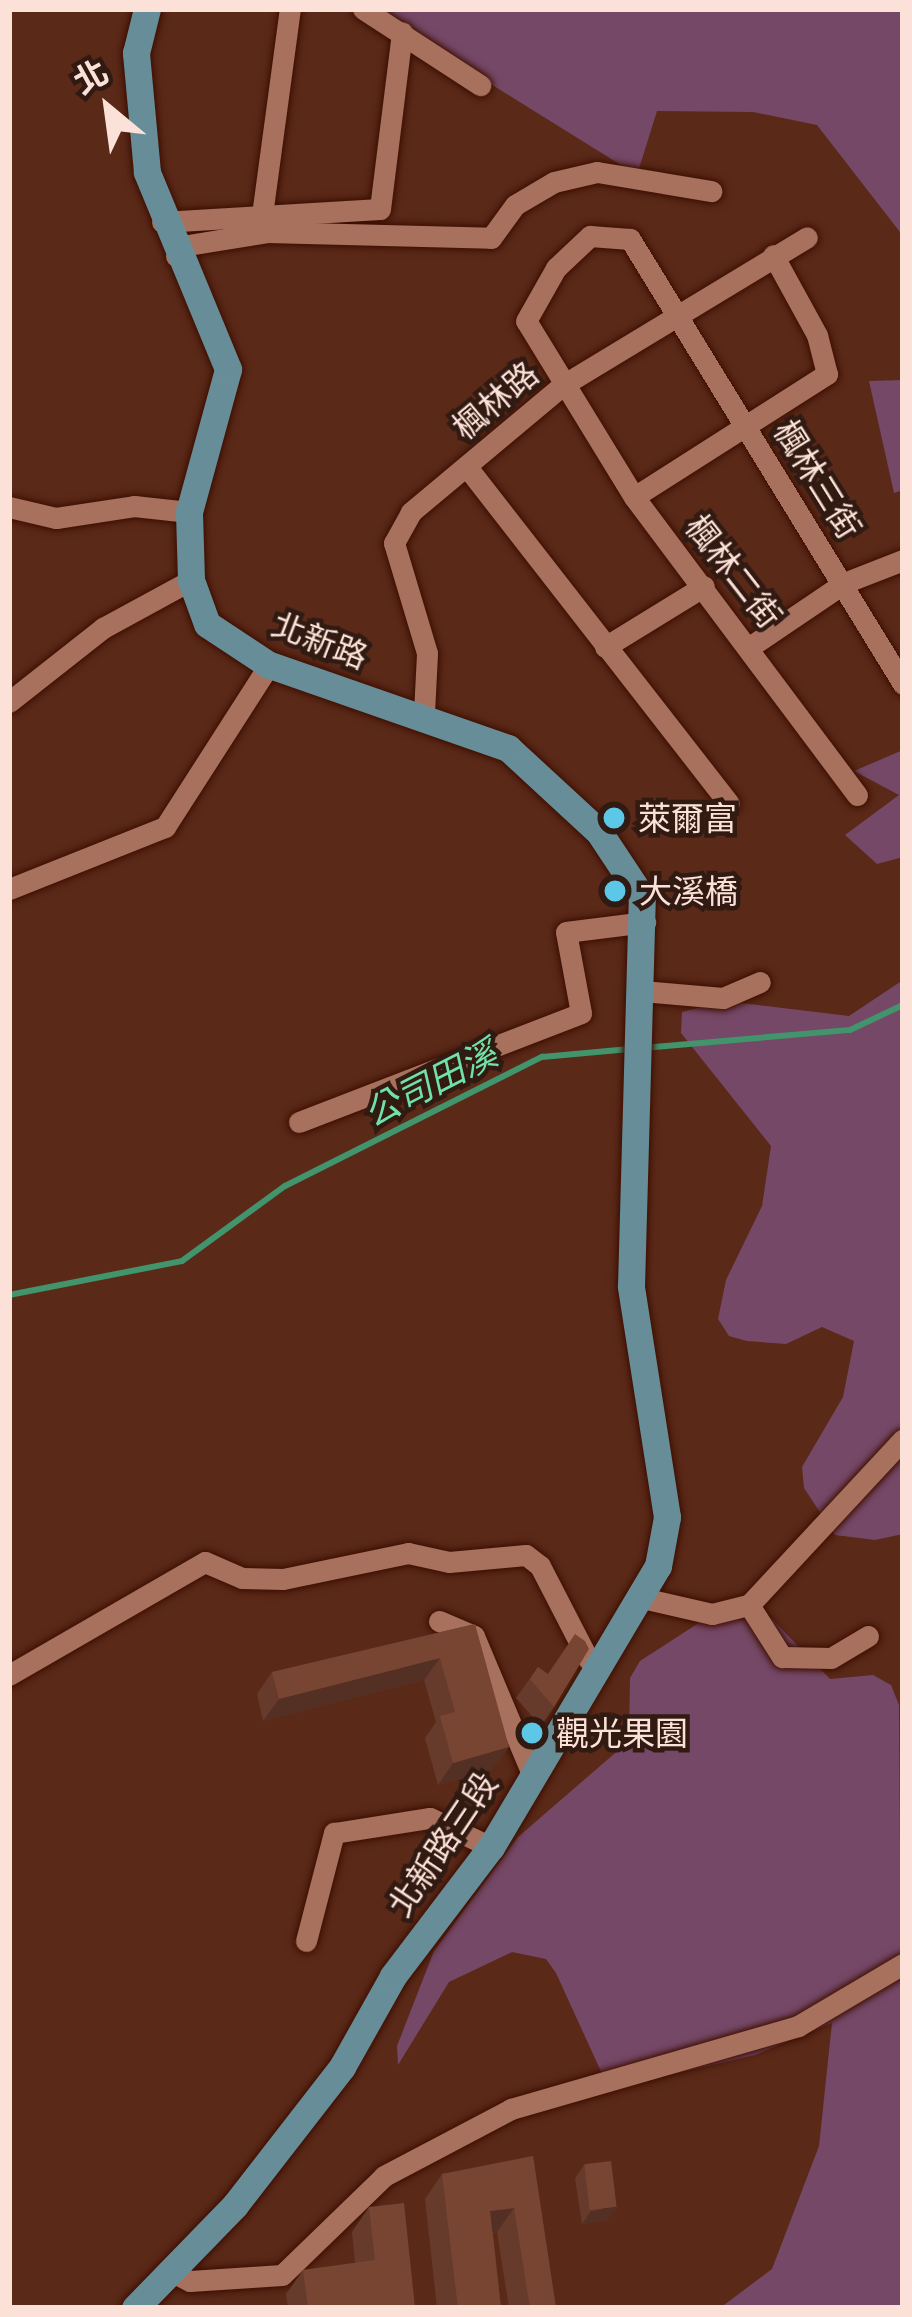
<!DOCTYPE html>
<html>
<head>
<meta charset="utf-8">
<style>
	body { margin:0 }
	#map { position:relative; width:912px; height:2317px; overflow:hidden; background:#5a2918; font-family:Manrope,"Noto Sans TC",sans-serif }
	div>[style] { position:absolute }
	[style*='--x'] { left:calc(var(--x)*1px); top:calc(var(--y)*1px); width:calc(var(--w)*1px); rotate:calc(var(--a)*1deg) }
	.green>* { inset:0; background:#754867 }
	.stream>* { height:6px; margin:-3px; padding:0 3px; transform-origin:3px; border-radius:3px; background:#41946c }
	.roads { filter:drop-shadow(0 0 3px #3d0f00) drop-shadow(0 0 3px #3d0f00) }
	.minor>* { height:21px; margin:-10.5px; padding:0 10.5px; transform-origin:10.5px; border-radius:10.5px; background:#a8715e }
	.major>* { height:27px; margin:-13.5px; padding:0 13.5px; transform-origin:13.5px; border-radius:13.5px; background:#678e98 }
	.wall>* { inset:0; background:#673b2c }
	.shaded-wall>* { inset:0; background:#543024 }
	.building>* { inset:0; background:#784533; transform-origin:0 0 }
	.dots>* { width:33px; height:33px; translate:-50% -50%; box-sizing:border-box; border:6px solid #301a12; border-radius:50% }
	span { translate:-50% -50%; white-space:nowrap; text-align:center; line-height:1.15; -webkit-text-stroke:9px #301a12; paint-order:stroke }
	.street-label { font-size:33px; color:#fbe1d8 }
	.poi-label { font-size:33px; color:#fbe1d8 }
	.left { translate:0 -50%; text-align:left }
	.water-label { font-size:36px; color:#6fe1a9; font-style:italic }
	.frame { position:absolute; inset:0; border:12px solid #fbe1d8; pointer-events:none }
	.north { position:absolute; left:48px; top:48px; width:120px; height:120px; -webkit-text-stroke:9px #301a12; paint-order:stroke; rotate:331deg; font-size:33px; font-weight:700; line-height:48px; text-align:center; color:#fbe1d8 }
	.north::after { content:''; display:block; margin:auto; width:42px; height:54px; background:#fbe1d8; clip-path:polygon(50% 0,100% 100%,50% 72%,0 100%) }
</style>
</head>
<body>
<div id="map">
	<div class="green">
		<div style="clip-path:polygon(370px 9px,903px 9px,903px 236px,817px 125px,753px 112px,657px 111px,637px 175px)"></div>
		<div style="clip-path:polygon(903px 380px,903px 490px,894px 493px,869px 381px)"></div>
		<div style="clip-path:polygon(903px 750px,903px 857px,877px 864px,845px 835px,899px 795px,854px 771px)"></div>
		<div style="clip-path:polygon(903px 980px,903px 1534px,875px 1540px,835px 1535px,804px 1488px,802px 1467px,843px 1397px,854px 1341px,822px 1327px,786px 1344px,747px 1341px,729px 1336px,718px 1319px,726px 1280px,762px 1206px,771px 1146px,681px 1033px,682px 1012px,724px 1001px,849px 1016px)"></div>
		<div style="clip-path:polygon(750px 1612px,771px 1618px,830px 1679px,873px 1675px,891px 1685px,899px 1705px,903px 2308px,720px 2308px,772px 2269px,819px 2146px,832px 2023px,755px 2055px,609px 2089px,556px 1973px,546px 1959px,512px 1952px,449px 1982px,398px 2065px,397px 2046px,434px 1951px,518px 1837px,629px 1741px,630px 1678px,640px 1661px,708px 1617px)"></div>
	</div>
	<div class="stream">
		<div style="--x:643;--y:1048;--w:208;--a:-5"></div>
		<div style="--x:850;--y:1030;--w:59;--a:-25.3"></div>
		<div style="--x:9;--y:1295;--w:176;--a:-11.1"></div>
		<div style="--x:182;--y:1261;--w:127;--a:-36.1"></div>
		<div style="--x:285;--y:1186;--w:288;--a:-26.7"></div>
		<div style="--x:542;--y:1057;--w:88;--a:-5.2"></div>
	</div>
	<div class="roads">
		<div class="minor">
			<div style="--x:363;--y:9;--w:140;--a:33"></div>
			<div style="--x:262;--y:215;--w:208;--a:-82.3"></div>
			<div style="--x:162;--y:222;--w:218;--a:-3.4"></div>
			<div style="--x:380;--y:209;--w:178;--a:-82.9"></div>
			<div style="--x:176;--y:256;--w:16;--a:-43"></div>
			<div style="--x:188;--y:245;--w:80;--a:-9.3"></div>
			<div style="--x:267;--y:232;--w:224;--a:1.5"></div>
			<div style="--x:491;--y:238;--w:41;--a:-54"></div>
			<div style="--x:515;--y:205;--w:45;--a:-30.5"></div>
			<div style="--x:554;--y:182;--w:44;--a:-13.1"></div>
			<div style="--x:597;--y:172;--w:116;--a:9.5"></div>
			<div style="--x:467;--y:467;--w:426;--a:52.1"></div>
			<div style="--x:634;--y:497;--w:229;--a:-32.5"></div>
			<div style="--x:827;--y:374;--w:40;--a:-104.4"></div>
			<div style="--x:817;--y:335;--w:91;--a:-118.8"></div>
			<div style="--x:9;--y:507;--w:48;--a:13.2"></div>
			<div style="--x:56;--y:518;--w:79;--a:-8.7"></div>
			<div style="--x:134;--y:506;--w:55;--a:6.2"></div>
			<div style="--x:751;--y:646;--w:112;--a:-34.1"></div>
			<div style="--x:844;--y:583;--w:63;--a:-21.3"></div>
			<div style="--x:605;--y:647;--w:116;--a:-31.6"></div>
			<div style="--x:9;--y:702;--w:120;--a:-38.2"></div>
			<div style="--x:103;--y:628;--w:100;--a:-28.6"></div>
			<div style="--x:424;--y:713;--w:60;--a:-87.1"></div>
			<div style="--x:427;--y:653;--w:115;--a:-106.7"></div>
			<div style="--x:394;--y:543;--w:35;--a:-61"></div>
			<div style="--x:411;--y:512;--w:198;--a:-39.9"></div>
			<div style="--x:563;--y:385;--w:285;--a:-31.2"></div>
			<div style="--x:857;--y:795;--w:372;--a:-126.8"></div>
			<div style="--x:634;--y:497;--w:206;--a:-121.5"></div>
			<div style="--x:526;--y:321;--w:61;--a:-60.5"></div>
			<div style="--x:556;--y:268;--w:47;--a:-43.3"></div>
			<div style="--x:590;--y:236;--w:40;--a:4.3"></div>
			<div style="--x:630;--y:239;--w:522;--a:58.47"></div>
			<div style="--x:9;--y:889;--w:168;--a:-21.7"></div>
			<div style="--x:165;--y:827;--w:193;--a:-57.3"></div>
			<div style="--x:642;--y:991;--w:81;--a:4.9"></div>
			<div style="--x:723;--y:998;--w:40;--a:-23.4"></div>
			<div style="--x:299;--y:1122;--w:302;--a:-21.1"></div>
			<div style="--x:581;--y:1013;--w:82;--a:-100.5"></div>
			<div style="--x:566;--y:932;--w:80;--a:-7.2"></div>
			<div style="--x:638;--y:1597;--w:76;--a:12.9"></div>
			<div style="--x:712;--y:1614;--w:38;--a:-14"></div>
			<div style="--x:749;--y:1605;--w:226;--a:-47.1"></div>
			<div style="--x:749;--y:1605;--w:62;--a:57.6"></div>
			<div style="--x:782;--y:1657;--w:49;--a:1.2"></div>
			<div style="--x:831;--y:1658;--w:43;--a:-30.7"></div>
			<div style="--x:439;--y:1621;--w:38;--a:23"></div>
			<div style="--x:474;--y:1636;--w:150;--a:67.2"></div>
			<div style="--x:9;--y:1675;--w:226;--a:-30"></div>
			<div style="--x:205;--y:1562;--w:40;--a:23.4"></div>
			<div style="--x:242;--y:1578;--w:41;--a:1.4"></div>
			<div style="--x:283;--y:1579;--w:128;--a:-11.7"></div>
			<div style="--x:408;--y:1553;--w:42;--a:12.4"></div>
			<div style="--x:449;--y:1562;--w:77;--a:-5.2"></div>
			<div style="--x:526;--y:1555;--w:18;--a:38"></div>
			<div style="--x:540;--y:1566;--w:105;--a:62.7"></div>
			<div style="--x:306;--y:1941;--w:112;--a:-75.5"></div>
			<div style="--x:334;--y:1833;--w:97;--a:-8.9"></div>
			<div style="--x:430;--y:1818;--w:68;--a:25.4"></div>
			<div style="--x:170;--y:2271;--w:22;--a:27"></div>
			<div style="--x:190;--y:2281;--w:92;--a:-3.7"></div>
			<div style="--x:282;--y:2275;--w:142;--a:-44.1"></div>
			<div style="--x:384;--y:2176;--w:144;--a:-27.8"></div>
			<div style="--x:511;--y:2109;--w:299;--a:-16.1"></div>
			<div style="--x:798;--y:2026;--w:122;--a:-30.6"></div>
		</div>
		<div class="major">
			<div style="--x:135;--y:2308;--w:144;--a:-45.8"></div>
			<div style="--x:235;--y:2205;--w:175;--a:-52.2"></div>
			<div style="--x:342;--y:2067;--w:104;--a:-60.7"></div>
			<div style="--x:393;--y:1976;--w:162;--a:-52.8"></div>
			<div style="--x:491;--y:1847;--w:327;--a:-59.3"></div>
			<div style="--x:658;--y:1566;--w:50;--a:-79.6"></div>
			<div style="--x:667;--y:1517;--w:234;--a:-98.9"></div>
			<div style="--x:631;--y:1286;--w:389;--a:-88.4"></div>
			<div style="--x:642;--y:897;--w:78;--a:-123.5"></div>
			<div style="--x:599;--y:832;--w:124;--a:-137.3"></div>
			<div style="--x:508;--y:748;--w:253;--a:-160.8"></div>
			<div style="--x:269;--y:665;--w:74;--a:-146.5"></div>
			<div style="--x:207;--y:624;--w:47;--a:-110"></div>
			<div style="--x:191;--y:580;--w:68;--a:-91.7"></div>
			<div style="--x:189;--y:512;--w:148;--a:-74.7"></div>
			<div style="--x:228;--y:369;--w:213;--a:-112.4"></div>
			<div style="--x:147;--y:172;--w:120;--a:-95.3"></div>
			<div style="--x:136;--y:53;--w:45;--a:-76"></div>
		</div>
	</div>
	<div class="wall">
		<div style="clip-path:polygon(475px 1624px,493px 1769px,438px 1785px,425px 1738px,436px 1722px,424px 1680px,263px 1721px,257px 1694px,272px 1672px)"></div>
		<div style="clip-path:polygon(538px 1667px,554px 1707px,541px 1726px,516px 1698px)"></div>
		<div style="clip-path:polygon(533px 2156px,556px 2308px,509px 2308px,497px 2232px,493px 2233px,501px 2308px,437px 2308px,425px 2199px,442px 2174px)"></div>
		<div style="clip-path:polygon(584px 2165px,608px 2220px,582px 2224px,575px 2178px)"></div>
		<div style="clip-path:polygon(369px 2207px,415px 2308px,288px 2308px,286px 2294px,303px 2270px,355px 2263px,352px 2232px)"></div>
	</div>
	<div class="shaded-wall">
		<div style="clip-path:polygon(440px 1658px,424px 1680px,263px 1721px,279px 1699px)"></div>
		<div style="clip-path:polygon(509px 1747px,493px 1769px,438px 1785px,453px 1763px)"></div>
		<div style="clip-path:polygon(617px 2207px,608px 2220px,582px 2224px,591px 2211px)"></div>
		<div style="clip-path:polygon(514px 2208px,497px 2232px,473px 2235px,490px 2211px)"></div>
	</div>
	<div class="building">
		<div style="clip-path:polygon(475px 1624px,509px 1747px,453px 1763px,440px 1716px,455px 1712px,440px 1658px,279px 1699px,272px 1672px)"></div>
		<div style="clip-path:polygon(575px 1634px,585px 1641px,589px 1649px,554px 1707px,530px 1679px,538px 1667px,548px 1674px)"></div>
		<div style="clip-path:polygon(533px 2156px,556px 2308px,530px 2308px,514px 2208px,490px 2211px,501px 2308px,458px 2308px,442px 2174px)"></div>
		<div style="left:611px;top:2161px;width:46px;height:27px;rotate:83deg"></div>
		<div style="clip-path:polygon(404px 2203px,415px 2308px,308px 2308px,303px 2270px,375px 2260px,369px 2207px)"></div>
	</div>
	<div class="dots">
		<div style="left:614px;top:818px;background:#5cc7e7"></div>
		<div style="left:615px;top:891px;background:#5cc7e7"></div>
		<div style="left:532px;top:1733px;background:#5cc7e7"></div>
	</div>
	<div class="street-label">
		<span style="left:495px;top:400px;rotate:-40deg">楓林路</span>
		<span style="left:818px;top:479px;rotate:58deg">楓林三街</span>
		<span style="left:734px;top:571px;rotate:52deg">楓林二街</span>
		<span style="left:320px;top:640px;rotate:21deg">北新路</span>
		<span style="left:442px;top:1844px;rotate:-56deg">北新路三段</span>
	</div>
	<div class="poi-label">
		<span class="left" style="left:638px;top:818px">萊爾富</span>
		<span class="left" style="left:639px;top:891px">大溪橋</span>
		<span class="left" style="left:556px;top:1733px">觀光果園</span>
	</div>
	<div class="water-label">
		<span style="left:430px;top:1083px;rotate:-27deg">公司田溪</span>
	</div>
	<div class="frame"></div>
	<div class="north">北</div>
</div>
</body>
</html>
